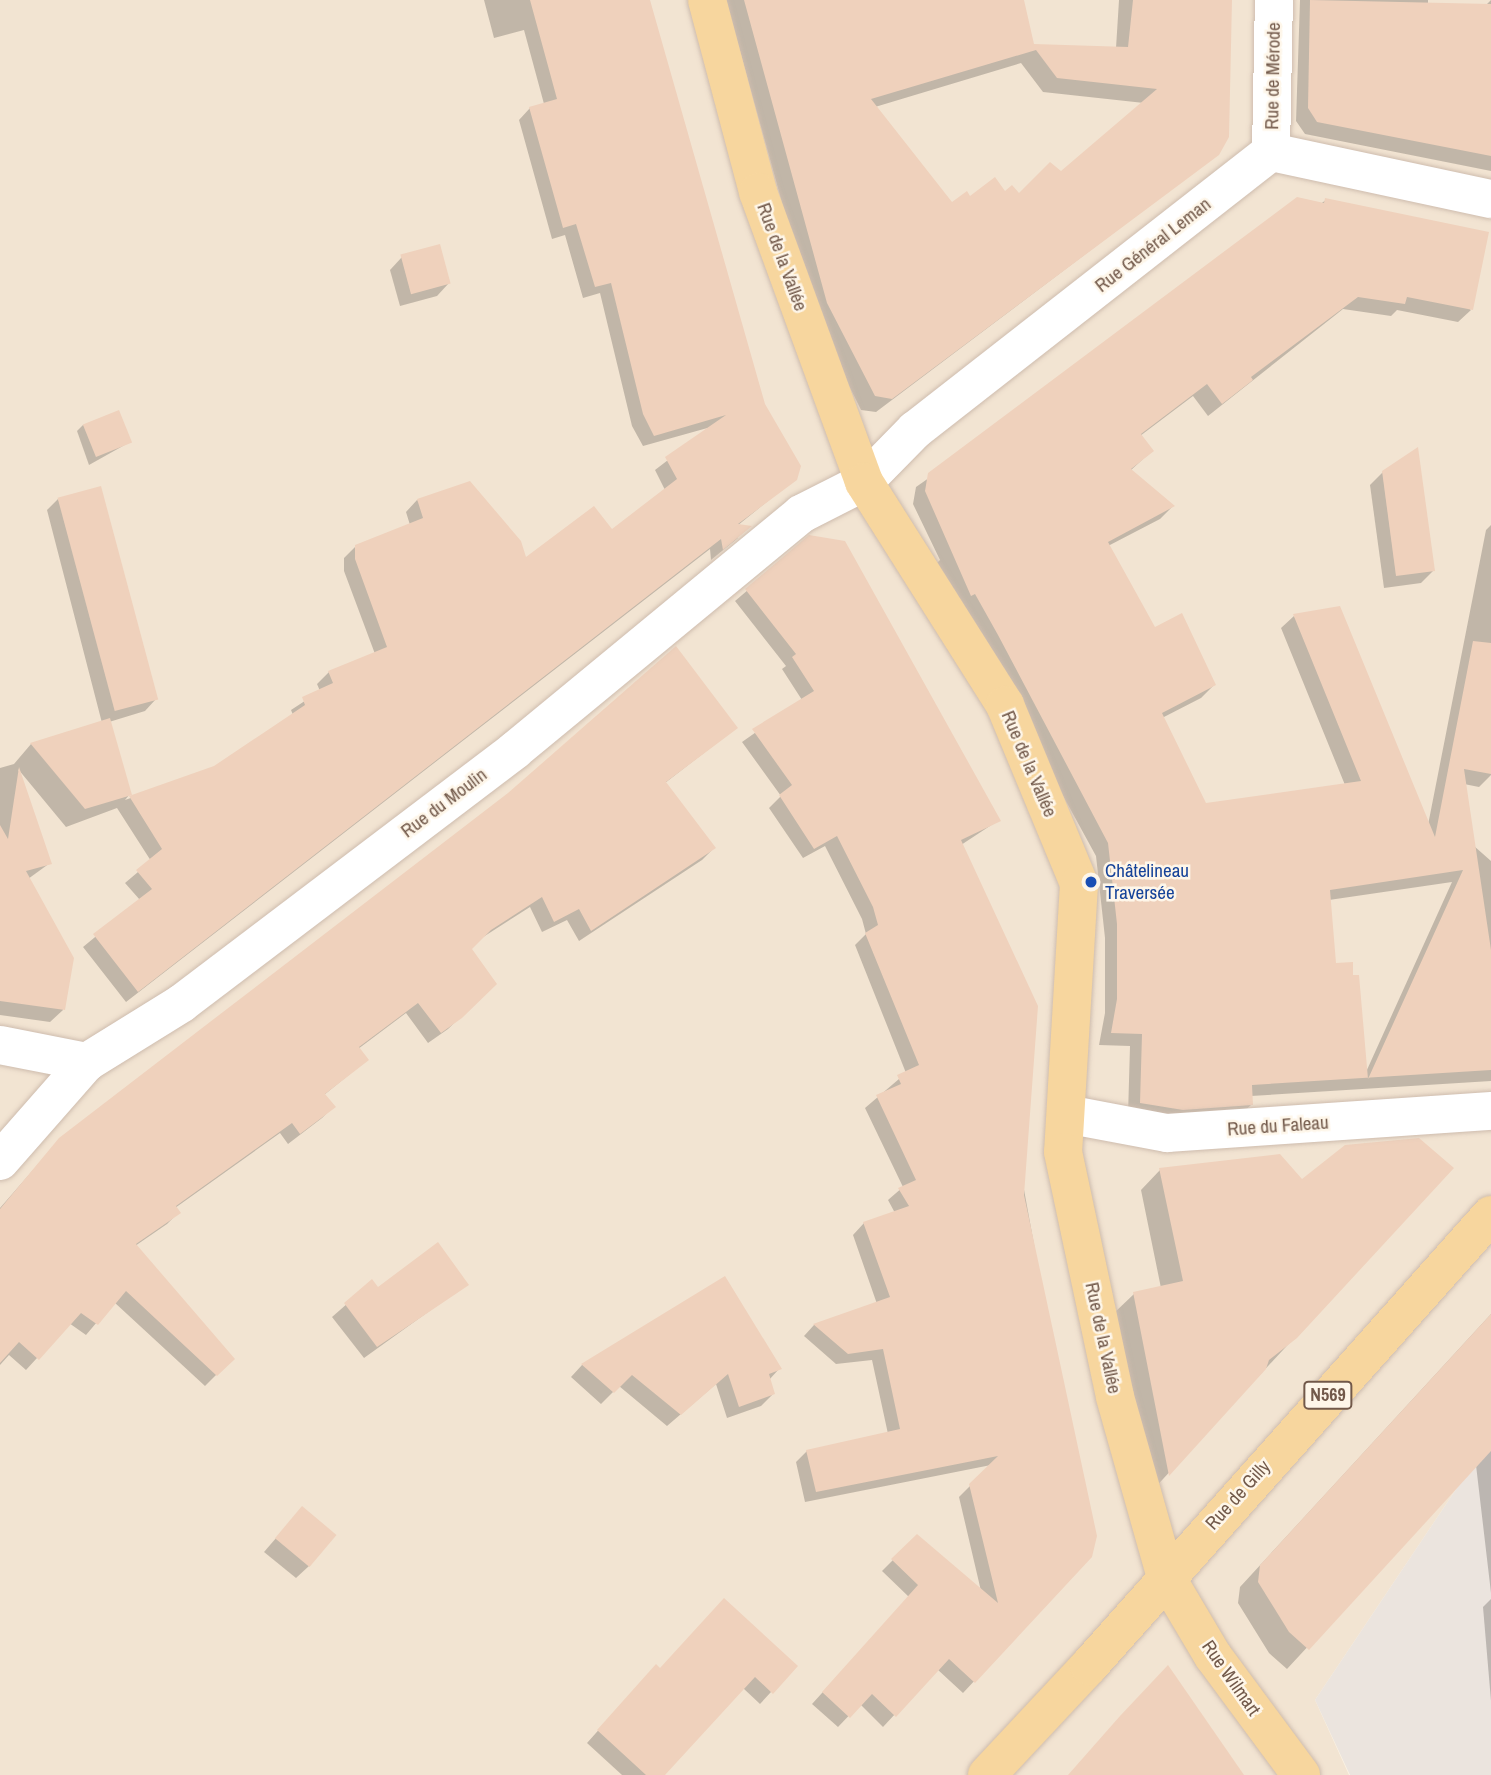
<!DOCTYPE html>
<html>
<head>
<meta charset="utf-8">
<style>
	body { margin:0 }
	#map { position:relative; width:1491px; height:1775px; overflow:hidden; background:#fbf2e3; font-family:"Archivo Narrow",sans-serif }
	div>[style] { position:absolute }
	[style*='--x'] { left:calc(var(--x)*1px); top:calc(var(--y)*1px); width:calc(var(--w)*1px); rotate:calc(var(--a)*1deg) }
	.residential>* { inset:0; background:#f2e4d2 }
	.industrial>* { inset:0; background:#ebe4de }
	.shadow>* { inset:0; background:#0003 }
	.building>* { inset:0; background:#efd1bc; transform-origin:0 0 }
	.roads { filter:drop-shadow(0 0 2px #cebcae) drop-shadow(0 0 2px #cebcae) }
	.minor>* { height:38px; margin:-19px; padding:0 19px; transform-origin:19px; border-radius:19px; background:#fff }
	.major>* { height:38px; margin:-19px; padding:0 19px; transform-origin:19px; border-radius:19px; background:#f7d69e }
	.dots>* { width:19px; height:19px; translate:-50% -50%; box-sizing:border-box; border:4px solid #fef6e9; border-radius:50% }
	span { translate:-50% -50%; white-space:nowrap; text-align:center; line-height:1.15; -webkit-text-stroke:5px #fef6e9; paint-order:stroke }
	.shield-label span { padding:2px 5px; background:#fef6e9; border:2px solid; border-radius:5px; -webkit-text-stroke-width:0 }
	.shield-label { font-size:18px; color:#72594a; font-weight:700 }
	.street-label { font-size:19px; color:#72594a }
	.transit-label { font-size:19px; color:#164399 }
	.left { translate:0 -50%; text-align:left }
</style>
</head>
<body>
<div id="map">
	<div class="residential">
		<div style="clip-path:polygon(0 0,1491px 0,1491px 1437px,1315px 1700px,1349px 1775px,0 1775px)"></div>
	</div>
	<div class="industrial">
		<div style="clip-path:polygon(1491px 1437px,1491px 1775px,1350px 1775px,1315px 1700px)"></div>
	</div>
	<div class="shadow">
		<div style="clip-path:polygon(484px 0,647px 0,763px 404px,795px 479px,737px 526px,738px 538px,711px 560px,710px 549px,126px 1002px,83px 947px,140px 900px,125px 883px,151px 861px,117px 808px,66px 827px,18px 769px,50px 863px,28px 879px,63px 1010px,50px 1022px,0 1015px,0 768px,14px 764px,31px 744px,102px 723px,47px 510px,58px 499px,156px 699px,145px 711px,109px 722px,130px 794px,125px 800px,215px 768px,293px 715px,291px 710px,320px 691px,317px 684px,329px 672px,375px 654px,344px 571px,344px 558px,356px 546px,410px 525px,406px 512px,417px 500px,525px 560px,611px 532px,665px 490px,655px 470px,711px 427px,643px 446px,632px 426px,600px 293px,583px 298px,565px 235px,552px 239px,519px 120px,530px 108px,544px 104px,524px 30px,494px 38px)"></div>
		<div style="clip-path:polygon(evenodd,726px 0,1023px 0,1033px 46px,1116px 48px,1119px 0,1231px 0,1218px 154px,876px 412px,861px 410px,812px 311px,726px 0,1021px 63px,1043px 92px,1144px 103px,1061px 174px,1018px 196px,1004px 194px,952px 205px,875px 107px,1021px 63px)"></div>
		<div style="clip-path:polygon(1300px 0,1428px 0,1428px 7px,1486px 5px,1491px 0,1491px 171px,1305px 134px,1296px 121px)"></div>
		<div style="clip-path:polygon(evenodd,1326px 200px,1471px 310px,1458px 322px,1397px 310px,1391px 316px,1343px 309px,1208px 416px,1193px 396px,1140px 436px,1152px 451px,1131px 470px,1173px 506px,1160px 519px,1108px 546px,1154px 630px,1214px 685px,1201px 698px,1162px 718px,1205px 805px,1345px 785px,1281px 628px,1294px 616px,1428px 825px,1486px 530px,1491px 525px,1491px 775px,1479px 787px,1464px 784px,1474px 846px,1491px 861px,1491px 1081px,1251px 1096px,1251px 1105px,1238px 1117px,1128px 1115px,1130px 1046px,1099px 1045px,1105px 1013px,1105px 938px,1096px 856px,936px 564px,940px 560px,913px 504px,916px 487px,1326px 200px,1452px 882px,1366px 1072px,1334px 965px,1329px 900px,1452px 882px)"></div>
		<div style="clip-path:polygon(402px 257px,449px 283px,437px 296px,400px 306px,390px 270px)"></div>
		<div style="clip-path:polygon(83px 425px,130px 442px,89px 465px,77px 431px)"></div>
		<div style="clip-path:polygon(1383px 472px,1434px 570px,1421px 583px,1384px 588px,1370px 485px)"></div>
		<div style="clip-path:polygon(810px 537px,999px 820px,961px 845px,1091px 1556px,963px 1693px,937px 1669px,883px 1727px,860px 1704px,838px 1727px,812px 1704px,909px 1597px,882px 1571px,917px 1536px,981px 1591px,959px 1497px,991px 1465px,805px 1502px,796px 1462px,807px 1451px,888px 1434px,872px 1360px,836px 1364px,804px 1336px,814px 1325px,877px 1304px,853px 1235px,864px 1223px,895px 1213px,888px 1200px,903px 1187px,865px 1108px,906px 1073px,855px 945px,866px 934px,862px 919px,825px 846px,803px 858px,769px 808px,781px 796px,742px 742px,802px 700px,782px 669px,786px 666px,735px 601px)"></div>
		<div style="clip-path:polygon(736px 728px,665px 783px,714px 848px,702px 860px,579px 941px,567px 920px,542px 932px,530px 907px,477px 941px,469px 949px,495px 984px,448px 1029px,428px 1043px,406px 1013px,358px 1049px,367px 1060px,324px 1095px,333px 1107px,322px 1118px,288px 1144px,280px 1133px,175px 1208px,178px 1213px,167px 1224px,135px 1246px,232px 1359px,205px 1386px,114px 1302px,86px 1335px,69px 1323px,26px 1370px,9px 1355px,0 1365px,0 1208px,61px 1138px)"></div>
		<div style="clip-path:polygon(1160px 1170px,1296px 1336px,1150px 1493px,1114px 1313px,1134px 1294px,1161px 1288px,1141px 1190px)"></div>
		<div style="clip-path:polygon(372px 1282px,378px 1289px,467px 1284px,364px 1358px,332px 1317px)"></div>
		<div style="clip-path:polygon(1491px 1314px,1491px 1593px,1476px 1465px,1287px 1669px,1269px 1653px,1238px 1603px,1240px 1587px)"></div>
		<div style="clip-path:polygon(582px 1365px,779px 1369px,769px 1380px,773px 1394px,761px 1406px,727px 1418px,716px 1384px,667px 1426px,619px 1386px,601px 1404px,571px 1377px)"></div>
		<div style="clip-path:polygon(302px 1508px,309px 1566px,296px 1578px,264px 1552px)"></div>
		<div style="clip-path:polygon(1491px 1599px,1491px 1701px,1483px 1607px)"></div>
		<div style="clip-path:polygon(795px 1666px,760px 1704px,743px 1688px,663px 1775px,622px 1775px,587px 1743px,645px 1678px)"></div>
	</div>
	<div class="building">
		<div style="clip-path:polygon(530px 0,650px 0,765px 404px,801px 466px,797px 480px,738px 524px,752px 526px,723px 550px,721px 539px,138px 992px,93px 934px,152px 889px,136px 870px,162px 849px,129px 796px,214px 766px,305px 705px,302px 697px,333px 683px,328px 671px,387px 647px,355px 559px,355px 545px,423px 518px,417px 499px,470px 481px,521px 541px,526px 557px,594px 506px,612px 529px,677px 479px,665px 457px,726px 415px,654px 436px,643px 414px,611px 283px,595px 287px,576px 224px,563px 228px,529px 107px,557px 99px)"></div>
		<div style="clip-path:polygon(evenodd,744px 0,1024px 0,1034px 44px,1128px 47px,1133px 0,1232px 0,1229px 137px,1219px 155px,892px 399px,875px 396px,827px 303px,744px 0,1036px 50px,1057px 78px,1157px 89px,1061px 171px,1050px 162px,1019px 193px,1012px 185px,1005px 191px,995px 177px,970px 196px,967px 191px,952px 202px,871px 99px,1036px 50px)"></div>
		<div style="clip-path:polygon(1310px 0,1491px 4px,1491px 156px,1317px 122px,1308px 108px)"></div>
		<div style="clip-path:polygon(evenodd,1297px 197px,1324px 203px,1325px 198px,1489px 232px,1473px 310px,1407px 297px,1405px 304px,1358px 297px,1251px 377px,1253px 380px,1222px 404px,1207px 384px,1141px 434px,1154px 451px,1131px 469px,1175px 506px,1108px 542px,1155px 627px,1182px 613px,1216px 685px,1162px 713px,1206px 803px,1361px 781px,1293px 614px,1340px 606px,1435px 837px,1473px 641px,1491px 643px,1491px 774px,1464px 769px,1491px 950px,1491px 1070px,1252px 1085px,1253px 1105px,1183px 1110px,1140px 1103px,1142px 1034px,1111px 1033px,1117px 999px,1117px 924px,1108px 843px,998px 635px,975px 594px,971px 596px,925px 491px,928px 473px,1297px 197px,1463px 870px,1368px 1079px,1359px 975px,1353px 975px,1353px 962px,1336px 963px,1330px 890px,1463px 870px)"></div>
		<div style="left:440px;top:244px;width:41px;height:41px;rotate:75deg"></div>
		<div style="left:119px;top:410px;width:35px;height:39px;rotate:68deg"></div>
		<div style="clip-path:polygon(1418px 447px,1435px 571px,1396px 576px,1382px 471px)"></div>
		<div style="left:101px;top:486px;width:221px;height:45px;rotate:75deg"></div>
		<div style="clip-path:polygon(809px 535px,845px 541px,1001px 821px,961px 840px,1038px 1006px,1024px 1195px,1097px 1536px,1092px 1557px,975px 1683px,949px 1659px,896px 1717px,872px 1694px,850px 1718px,822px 1692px,918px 1585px,891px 1559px,917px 1534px,998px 1603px,969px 1484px,998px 1456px,816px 1492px,806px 1450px,900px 1429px,883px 1349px,848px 1354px,813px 1324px,890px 1297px,863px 1222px,909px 1206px,898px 1188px,916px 1180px,876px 1095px,901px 1084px,897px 1075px,919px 1065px,865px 933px,878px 925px,873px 907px,837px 836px,814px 849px,779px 795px,792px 785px,752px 729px,814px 691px,792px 657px,796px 654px,745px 589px)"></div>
		<div style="clip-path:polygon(676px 646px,738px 728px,666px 782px,716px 848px,591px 931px,579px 909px,554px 922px,542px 897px,491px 930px,472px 949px,497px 984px,462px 1018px,441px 1033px,418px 1003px,359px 1047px,369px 1060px,325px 1094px,336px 1107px,300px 1134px,292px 1123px,176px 1206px,181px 1213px,136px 1244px,235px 1359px,217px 1376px,126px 1291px,98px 1325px,81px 1313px,39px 1360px,19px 1342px,0 1363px,0 1209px,59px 1138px,508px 793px)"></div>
		<div style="clip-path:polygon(110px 718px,132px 795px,85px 809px,30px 743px)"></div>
		<div style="clip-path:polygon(19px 767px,52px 864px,26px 871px,74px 958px,65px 1010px,0 1001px,0 825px,8px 839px)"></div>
		<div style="clip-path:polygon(1419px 1138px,1454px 1168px,1297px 1338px,1269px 1360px,1266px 1369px,1169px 1476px,1133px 1292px,1183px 1281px,1159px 1168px,1280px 1154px,1302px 1179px,1345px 1145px)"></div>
		<div style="clip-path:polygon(438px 1242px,469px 1285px,377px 1347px,344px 1303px,372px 1279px,378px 1287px)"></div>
		<div style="clip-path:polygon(725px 1276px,782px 1369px,769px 1374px,775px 1394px,739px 1407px,728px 1374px,681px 1415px,632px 1375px,614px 1393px,581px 1364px)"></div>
		<div style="clip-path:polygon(1491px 1314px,1491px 1451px,1309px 1650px,1289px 1632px,1258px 1582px,1260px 1565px)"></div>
		<div style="left:302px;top:1506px;width:45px;height:42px;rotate:40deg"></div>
		<div style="clip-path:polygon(724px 1598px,798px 1666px,773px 1694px,755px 1677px,665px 1775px,646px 1775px,597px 1730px,656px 1664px,660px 1668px)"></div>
		<div style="clip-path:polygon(1168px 1665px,1244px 1775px,1068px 1775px,1120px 1716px)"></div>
	</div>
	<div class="roads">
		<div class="minor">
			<div style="--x:1271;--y:152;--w:152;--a:-88.9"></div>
			<div style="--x:0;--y:1045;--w:89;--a:11.1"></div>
			<div style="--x:1066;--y:1114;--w:103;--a:10.7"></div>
			<div style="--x:1167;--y:1133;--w:325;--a:-3.9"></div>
			<div style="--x:0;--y:1161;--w:132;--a:-48.7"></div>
			<div style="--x:87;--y:1062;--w:112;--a:-31.8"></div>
			<div style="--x:182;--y:1003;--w:418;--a:-37.2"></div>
			<div style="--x:515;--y:750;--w:371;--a:-39.5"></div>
			<div style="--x:801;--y:514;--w:71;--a:-26.9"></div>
			<div style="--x:864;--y:482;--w:73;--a:-45.6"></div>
			<div style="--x:915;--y:430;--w:452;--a:-38"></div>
			<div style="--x:1271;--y:152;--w:225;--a:12.1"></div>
		</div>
		<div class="major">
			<div style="--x:707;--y:0;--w:199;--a:75.1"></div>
			<div style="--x:758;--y:192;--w:309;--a:69.9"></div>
			<div style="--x:864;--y:482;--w:264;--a:57.7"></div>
			<div style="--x:1005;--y:705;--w:194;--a:67.5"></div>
			<div style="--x:1079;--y:884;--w:268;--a:93.4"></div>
			<div style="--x:1063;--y:1152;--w:250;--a:78"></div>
			<div style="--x:1115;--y:1397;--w:187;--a:74.2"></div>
			<div style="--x:1166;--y:1577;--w:92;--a:59.3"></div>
			<div style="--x:1213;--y:1656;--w:148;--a:53.5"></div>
			<div style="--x:987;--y:1775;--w:149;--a:-46.9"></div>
			<div style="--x:1089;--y:1666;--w:604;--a:-48.29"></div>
		</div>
	</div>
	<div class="dots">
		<div style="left:1091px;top:882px;background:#1a4fb4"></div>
	</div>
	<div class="shield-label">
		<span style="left:1328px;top:1395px">N569</span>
	</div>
	<div class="street-label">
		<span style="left:1273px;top:76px;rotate:-89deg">Rue de Mérode</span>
		<span style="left:1153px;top:245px;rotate:-38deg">Rue Général Leman</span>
		<span style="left:782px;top:257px;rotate:70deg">Rue de la Vallée</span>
		<span style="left:1029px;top:764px;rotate:67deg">Rue de la Vallée</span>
		<span style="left:444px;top:803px;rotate:-37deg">Rue du Moulin</span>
		<span style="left:1278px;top:1126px;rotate:-4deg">Rue du Faleau</span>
		<span style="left:1103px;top:1338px;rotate:78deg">Rue de la Vallée</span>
		<span style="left:1238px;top:1495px;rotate:-48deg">Rue de Gilly</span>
		<span style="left:1231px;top:1678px;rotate:55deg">Rue Wilmart</span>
	</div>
	<div class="transit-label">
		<span class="left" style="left:1105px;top:882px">Châtelineau<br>Traversée</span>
	</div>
</div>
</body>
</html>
